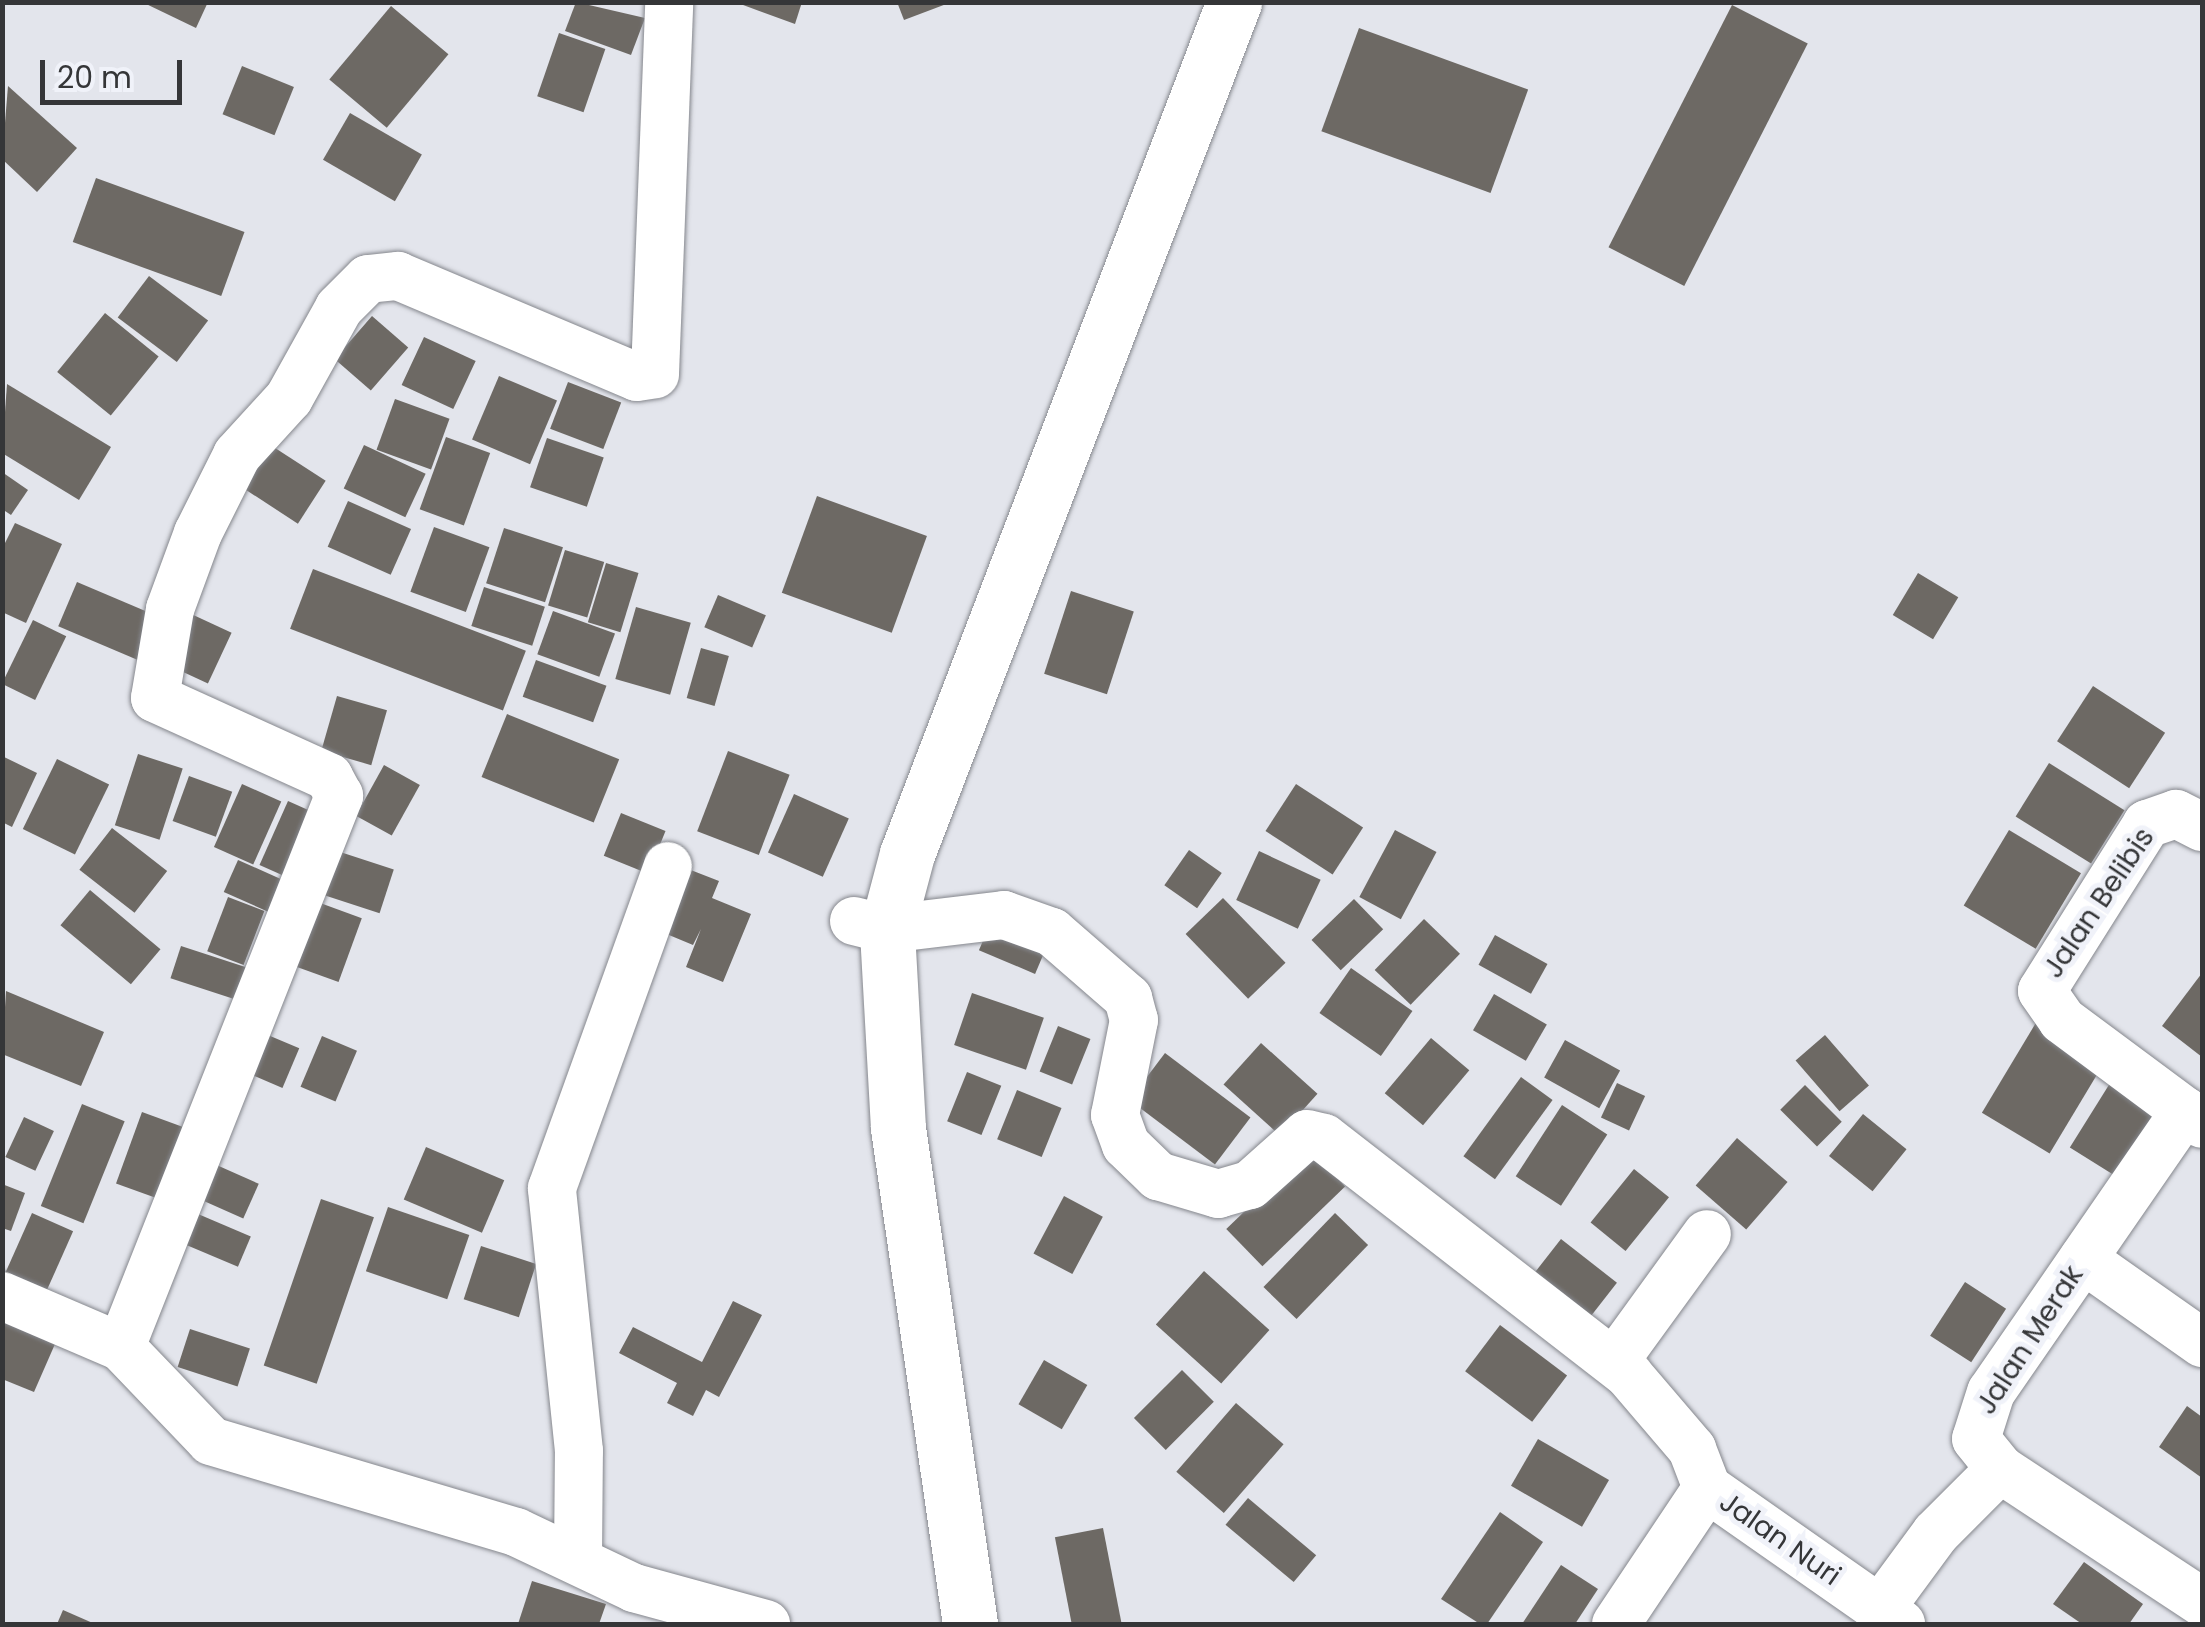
<!DOCTYPE html>
<html>
<head>
<meta charset="utf-8">
<style>
	body { margin:0 }
	#map { position:relative; width:2205px; height:1627px; overflow:hidden; background:#e3e5ec; font-family:Poppins,sans-serif }
	div>[style] { position:absolute }
	[style*='--x'] { left:calc(var(--x)*1px); top:calc(var(--y)*1px); width:calc(var(--w)*1px); rotate:calc(var(--a)*1deg) }
	.building>* { inset:0; background:#6d6964; transform-origin:0 0 }
	.roads { filter:drop-shadow(0 0 2px #85878d) drop-shadow(0 0 2px #85878d) }
	.street>* { height:48px; margin:-24px; padding:0 24px; transform-origin:24px; border-radius:24px; background:#fff }
	.secondary>* { height:55px; margin:-27.5px; padding:0 27.5px; transform-origin:27.5px; border-radius:27.5px; background:#fff }
	span { translate:-50% -50%; white-space:nowrap; text-align:center; line-height:1.15; -webkit-text-stroke:10px #f0f2f9; paint-order:stroke }
	.street-label { font-size:28px; color:#353638 }
	.frame { position:absolute; inset:0; border:5px solid #353638; pointer-events:none }
	.scale { position:absolute; left:40px; top:60px; width:142px; height:45px; box-sizing:border-box; border:5px solid #353638; border-top:0; padding-left:12px; font-size:30px; line-height:35px; white-space:nowrap; color:#353638; -webkit-text-stroke:8px #f0f2f9; paint-order:stroke }
</style>
</head>
<body>
<div id="map">
	<div class="building">
		<div style="clip-path:polygon(142px 2px,208px 2px,196px 28px)"></div>
		<div style="clip-path:polygon(576px 2px,645px 18px,631px 55px,565px 31px)"></div>
		<div style="clip-path:polygon(735px 2px,802px 2px,795px 24px)"></div>
		<div style="clip-path:polygon(897px 2px,949px 2px,949px 3px,904px 20px)"></div>
		<div style="left:1732px;top:5px;width:85px;height:272px;rotate:27deg"></div>
		<div style="left:391px;top:6px;width:75px;height:96px;rotate:40deg"></div>
		<div style="left:1359px;top:28px;width:180px;height:110px;rotate:20deg"></div>
		<div style="left:559px;top:33px;width:49px;height:67px;rotate:19deg"></div>
		<div style="left:242px;top:66px;width:56px;height:52px;rotate:22deg"></div>
		<div style="clip-path:polygon(8px 86px,77px 148px,37px 192px,2px 159px)"></div>
		<div style="left:350px;top:113px;width:83px;height:54px;rotate:30deg"></div>
		<div style="left:96px;top:178px;width:158px;height:68px;rotate:20deg"></div>
		<div style="left:149px;top:276px;width:74px;height:52px;rotate:37deg"></div>
		<div style="left:105px;top:313px;width:69px;height:76px;rotate:39deg"></div>
		<div style="left:372px;top:316px;width:48px;height:57px;rotate:41deg"></div>
		<div style="left:424px;top:337px;width:57px;height:53px;rotate:25deg"></div>
		<div style="left:499px;top:376px;width:63px;height:69px;rotate:23deg"></div>
		<div style="left:568px;top:382px;width:57px;height:50px;rotate:21deg"></div>
		<div style="clip-path:polygon(7px 384px,111px 447px,79px 500px,2px 453px)"></div>
		<div style="left:395px;top:399px;width:58px;height:54px;rotate:20deg"></div>
		<div style="left:446px;top:437px;width:47px;height:77px;rotate:20deg"></div>
		<div style="left:547px;top:438px;width:60px;height:52px;rotate:19deg"></div>
		<div style="left:364px;top:445px;width:68px;height:48px;rotate:25deg"></div>
		<div style="left:272px;top:446px;width:64px;height:51px;rotate:33deg"></div>
		<div style="clip-path:polygon(2px 472px,28px 490px,11px 515px,2px 509px)"></div>
		<div style="left:817px;top:496px;width:117px;height:103px;rotate:20deg"></div>
		<div style="left:348px;top:501px;width:69px;height:50px;rotate:24deg"></div>
		<div style="clip-path:polygon(15px 523px,62px 544px,26px 623px,2px 612px,2px 549px)"></div>
		<div style="left:434px;top:527px;width:59px;height:69px;rotate:20deg"></div>
		<div style="left:504px;top:528px;width:62px;height:58px;rotate:18deg"></div>
		<div style="left:565px;top:550px;width:41px;height:58px;rotate:17deg"></div>
		<div style="left:606px;top:563px;width:34px;height:62px;rotate:17deg"></div>
		<div style="left:313px;top:569px;width:228px;height:64px;rotate:21deg"></div>
		<div style="left:1918px;top:573px;width:47px;height:49px;rotate:31deg"></div>
		<div style="left:77px;top:582px;width:89px;height:48px;rotate:23deg"></div>
		<div style="left:484px;top:587px;width:64px;height:41px;rotate:18deg"></div>
		<div style="left:1071px;top:591px;width:66px;height:87px;rotate:18deg"></div>
		<div style="left:718px;top:595px;width:52px;height:35px;rotate:23deg"></div>
		<div style="left:636px;top:607px;width:57px;height:75px;rotate:16deg"></div>
		<div style="left:553px;top:611px;width:66px;height:46px;rotate:20deg"></div>
		<div style="left:189px;top:613px;width:47px;height:56px;rotate:25deg"></div>
		<div style="left:33px;top:620px;width:37px;height:71px;rotate:26deg"></div>
		<div style="left:701px;top:648px;width:29px;height:52px;rotate:16deg"></div>
		<div style="left:536px;top:660px;width:75px;height:39px;rotate:20deg"></div>
		<div style="left:2093px;top:686px;width:86px;height:66px;rotate:33deg"></div>
		<div style="left:337px;top:696px;width:52px;height:57px;rotate:16deg"></div>
		<div style="left:507px;top:714px;width:121px;height:68px;rotate:22deg"></div>
		<div style="left:728px;top:751px;width:66px;height:86px;rotate:21deg"></div>
		<div style="left:138px;top:754px;width:47px;height:75px;rotate:18deg"></div>
		<div style="clip-path:polygon(2px 756px,37px 773px,12px 827px,2px 822px)"></div>
		<div style="left:57px;top:759px;width:58px;height:78px;rotate:26deg"></div>
		<div style="left:2049px;top:763px;width:89px;height:63px;rotate:32deg"></div>
		<div style="left:384px;top:765px;width:41px;height:58px;rotate:29deg"></div>
		<div style="left:189px;top:776px;width:46px;height:48px;rotate:20deg"></div>
		<div style="left:242px;top:784px;width:43px;height:69px;rotate:24deg"></div>
		<div style="left:1296px;top:784px;width:80px;height:56px;rotate:33deg"></div>
		<div style="left:794px;top:794px;width:60px;height:64px;rotate:24deg"></div>
		<div style="left:288px;top:801px;width:35px;height:70px;rotate:24deg"></div>
		<div style="left:621px;top:813px;width:48px;height:46px;rotate:22deg"></div>
		<div style="left:112px;top:828px;width:70px;height:53px;rotate:38deg"></div>
		<div style="left:1395px;top:830px;width:47px;height:76px;rotate:28deg"></div>
		<div style="left:2009px;top:830px;width:84px;height:88px;rotate:31deg"></div>
		<div style="left:331px;top:849px;width:66px;height:46px;rotate:18deg"></div>
		<div style="left:1189px;top:850px;width:40px;height:43px;rotate:35deg"></div>
		<div style="left:1259px;top:851px;width:68px;height:54px;rotate:25deg"></div>
		<div style="left:238px;top:860px;width:51px;height:35px;rotate:24deg"></div>
		<div style="clip-path:polygon(683px 867px,719px 881px,712px 898px,751px 914px,723px 982px,686px 967px,701px 929px,693px 945px,657px 930px)"></div>
		<div style="left:90px;top:890px;width:92px;height:46px;rotate:40deg"></div>
		<div style="left:228px;top:897px;width:39px;height:58px;rotate:21deg"></div>
		<div style="left:1223px;top:898px;width:90px;height:52px;rotate:46deg"></div>
		<div style="left:1354px;top:899px;width:42px;height:59px;rotate:46deg"></div>
		<div style="left:312px;top:900px;width:53px;height:68px;rotate:20deg"></div>
		<div style="left:993px;top:917px;width:61px;height:36px;rotate:23deg"></div>
		<div style="left:1424px;top:919px;width:50px;height:71px;rotate:44deg"></div>
		<div style="left:1495px;top:935px;width:60px;height:34px;rotate:29deg"></div>
		<div style="left:181px;top:946px;width:70px;height:34px;rotate:18deg"></div>
		<div style="left:1351px;top:968px;width:75px;height:55px;rotate:35deg"></div>
		<div style="clip-path:polygon(2202px 973px,2202px 1057px,2162px 1026px)"></div>
		<div style="clip-path:polygon(6px 991px,104px 1032px,81px 1086px,2px 1054px)"></div>
		<div style="left:972px;top:993px;width:76px;height:55px;rotate:19deg"></div>
		<div style="left:1494px;top:994px;width:61px;height:42px;rotate:30deg"></div>
		<div style="left:2037px;top:1021px;width:79px;height:107px;rotate:31deg"></div>
		<div style="left:1058px;top:1026px;width:35px;height:49px;rotate:22deg"></div>
		<div style="left:256px;top:1030px;width:47px;height:43px;rotate:23deg"></div>
		<div style="left:1825px;top:1035px;width:67px;height:39px;rotate:49deg"></div>
		<div style="left:322px;top:1036px;width:38px;height:55px;rotate:23deg"></div>
		<div style="left:1431px;top:1038px;width:50px;height:72px;rotate:40deg"></div>
		<div style="left:1565px;top:1040px;width:63px;height:43px;rotate:29deg"></div>
		<div style="left:1261px;top:1043px;width:76px;height:56px;rotate:42deg"></div>
		<div style="left:1165px;top:1053px;width:107px;height:59px;rotate:37deg"></div>
		<div style="left:967px;top:1072px;width:37px;height:53px;rotate:22deg"></div>
		<div style="left:2117px;top:1072px;width:59px;height:89px;rotate:32deg"></div>
		<div style="left:1521px;top:1077px;width:39px;height:98px;rotate:36deg"></div>
		<div style="left:1617px;top:1083px;width:31px;height:38px;rotate:25deg"></div>
		<div style="left:1805px;top:1085px;width:52px;height:35px;rotate:45deg"></div>
		<div style="left:1017px;top:1090px;width:48px;height:53px;rotate:22deg"></div>
		<div style="left:82px;top:1104px;width:46px;height:110px;rotate:22deg"></div>
		<div style="left:1562px;top:1105px;width:54px;height:85px;rotate:33deg"></div>
		<div style="left:142px;top:1112px;width:48px;height:76px;rotate:20deg"></div>
		<div style="left:1863px;top:1114px;width:56px;height:54px;rotate:39deg"></div>
		<div style="left:24px;top:1117px;width:33px;height:44px;rotate:25deg"></div>
		<div style="left:1737px;top:1138px;width:67px;height:63px;rotate:41deg"></div>
		<div style="left:426px;top:1147px;width:85px;height:57px;rotate:23deg"></div>
		<div style="left:1309px;top:1149px;width:52px;height:115px;rotate:46deg"></div>
		<div style="left:203px;top:1159px;width:61px;height:38px;rotate:24deg"></div>
		<div style="left:1634px;top:1169px;width:45px;height:69px;rotate:39deg"></div>
		<div style="clip-path:polygon(2px 1184px,25px 1193px,11px 1231px,2px 1228px)"></div>
		<div style="left:1064px;top:1196px;width:44px;height:65px;rotate:28deg"></div>
		<div style="left:321px;top:1199px;width:56px;height:176px;rotate:19deg"></div>
		<div style="left:388px;top:1207px;width:86px;height:68px;rotate:19deg"></div>
		<div style="left:191px;top:1211px;width:65px;height:33px;rotate:23deg"></div>
		<div style="left:32px;top:1213px;width:45px;height:66px;rotate:24deg"></div>
		<div style="left:1335px;top:1213px;width:46px;height:103px;rotate:44deg"></div>
		<div style="left:1561px;top:1239px;width:71px;height:53px;rotate:38deg"></div>
		<div style="left:481px;top:1246px;width:58px;height:56px;rotate:18deg"></div>
		<div style="left:1204px;top:1271px;width:88px;height:72px;rotate:42deg"></div>
		<div style="left:1965px;top:1282px;width:49px;height:64px;rotate:33deg"></div>
		<div style="clip-path:polygon(733px 1301px,762px 1315px,719px 1397px,706px 1390px,693px 1416px,667px 1403px,677px 1383px,619px 1353px,633px 1327px,702px 1362px)"></div>
		<div style="clip-path:polygon(2px 1321px,55px 1344px,34px 1392px,2px 1379px)"></div>
		<div style="left:1500px;top:1325px;width:84px;height:58px;rotate:37deg"></div>
		<div style="left:190px;top:1329px;width:63px;height:40px;rotate:18deg"></div>
		<div style="left:1044px;top:1360px;width:50px;height:51px;rotate:30deg"></div>
		<div style="left:1182px;top:1370px;width:45px;height:68px;rotate:45deg"></div>
		<div style="left:1236px;top:1403px;width:63px;height:91px;rotate:41deg"></div>
		<div style="clip-path:polygon(2187px 1406px,2202px 1417px,2202px 1478px,2159px 1447px)"></div>
		<div style="left:1538px;top:1439px;width:82px;height:54px;rotate:30deg"></div>
		<div style="left:1248px;top:1498px;width:89px;height:35px;rotate:40deg"></div>
		<div style="clip-path:polygon(1500px 1512px,1543px 1542px,1487px 1624px,1480px 1624px,1441px 1599px)"></div>
		<div style="left:1103px;top:1528px;width:96px;height:49px;rotate:79deg"></div>
		<div style="clip-path:polygon(2084px 1562px,2143px 1604px,2129px 1624px,2082px 1624px,2053px 1604px)"></div>
		<div style="clip-path:polygon(1561px 1565px,1598px 1589px,1575px 1624px,1522px 1624px)"></div>
		<div style="clip-path:polygon(532px 1581px,606px 1604px,599px 1624px,518px 1624px)"></div>
		<div style="clip-path:polygon(63px 1610px,95px 1624px,57px 1624px)"></div>
	</div>
	<div class="roads">
		<div class="street">
			<div style="--x:2202;--y:827;--w:29;--a:-153"></div>
			<div style="--x:2176;--y:814;--w:31;--a:161"></div>
			<div style="--x:2147;--y:824;--w:197;--a:122.2"></div>
			<div style="--x:2042;--y:991;--w:35;--a:55"></div>
			<div style="--x:2062;--y:1020;--w:174;--a:36.6"></div>
			<div style="--x:854;--y:921;--w:34;--a:14"></div>
			<div style="--x:887;--y:929;--w:118;--a:-6.8"></div>
			<div style="--x:1004;--y:915;--w:51;--a:19.5"></div>
			<div style="--x:1052;--y:932;--w:101;--a:41"></div>
			<div style="--x:1128;--y:998;--w:23;--a:75"></div>
			<div style="--x:1134;--y:1020;--w:97;--a:101.3"></div>
			<div style="--x:1115;--y:1115;--w:32;--a:70"></div>
			<div style="--x:1126;--y:1145;--w:45;--a:44.1"></div>
			<div style="--x:1158;--y:1176;--w:63;--a:16.7"></div>
			<div style="--x:1218;--y:1194;--w:33;--a:-16"></div>
			<div style="--x:1250;--y:1185;--w:76;--a:-41.8"></div>
			<div style="--x:1307;--y:1134;--w:17;--a:13"></div>
			<div style="--x:1324;--y:1138;--w:385;--a:37.8"></div>
			<div style="--x:1628;--y:1374;--w:99;--a:49.5"></div>
			<div style="--x:1692;--y:1449;--w:42;--a:69"></div>
			<div style="--x:2185;--y:1111;--w:341;--a:124.6"></div>
			<div style="--x:1991;--y:1392;--w:49;--a:107.7"></div>
			<div style="--x:1976;--y:1439;--w:38;--a:51"></div>
			<div style="--x:2000;--y:1469;--w:242;--a:33.4"></div>
			<div style="--x:2083;--y:1259;--w:146;--a:35.2"></div>
			<div style="--x:2;--y:1296;--w:129;--a:23.2"></div>
			<div style="--x:121;--y:1347;--w:130;--a:46.2"></div>
			<div style="--x:211;--y:1441;--w:318;--a:16.6"></div>
			<div style="--x:516;--y:1532;--w:131;--a:25.4"></div>
			<div style="--x:634;--y:1588;--w:137;--a:15.3"></div>
			<div style="--x:121;--y:1347;--w:593;--a:-68.41"></div>
			<div style="--x:339;--y:796;--w:21;--a:-118"></div>
			<div style="--x:329;--y:777;--w:191;--a:-155.6"></div>
			<div style="--x:155;--y:698;--w:90;--a:-80.4"></div>
			<div style="--x:170;--y:609;--w:81;--a:-69.8"></div>
			<div style="--x:198;--y:533;--w:87;--a:-63.4"></div>
			<div style="--x:237;--y:455;--w:77;--a:-47.6"></div>
			<div style="--x:289;--y:398;--w:103;--a:-60.9"></div>
			<div style="--x:339;--y:308;--w:41;--a:-45"></div>
			<div style="--x:368;--y:279;--w:30;--a:-6"></div>
			<div style="--x:398;--y:276;--w:259;--a:22.9"></div>
			<div style="--x:637;--y:377;--w:18;--a:-9"></div>
			<div style="--x:655;--y:374;--w:372;--a:-87.8"></div>
			<div style="--x:1614;--y:1362;--w:158;--a:-54"></div>
			<div style="--x:1707;--y:1488;--w:237;--a:35"></div>
			<div style="--x:578;--y:1558;--w:107;--a:-89.5"></div>
			<div style="--x:579;--y:1451;--w:264;--a:-95.9"></div>
			<div style="--x:552;--y:1188;--w:342;--a:-70.2"></div>
			<div style="--x:1880;--y:1609;--w:94;--a:-53.6"></div>
			<div style="--x:1936;--y:1533;--w:91;--a:-45"></div>
			<div style="--x:1616;--y:1624;--w:164;--a:-56.2"></div>
		</div>
		<div class="secondary">
			<div style="--x:970;--y:1624;--w:501;--a:-98.26"></div>
			<div style="--x:898;--y:1128;--w:199;--a:-93.2"></div>
			<div style="--x:887;--y:929;--w:78;--a:-75.1"></div>
			<div style="--x:907;--y:854;--w:913;--a:-69"></div>
		</div>
	</div>
	<div class="street-label">
		<span style="left:2099px;top:903px;rotate:-56deg">Jalan Belibis</span>
		<span style="left:2030px;top:1340px;rotate:-57deg">Jalan Merak</span>
		<span style="left:1780px;top:1539px;rotate:35deg">Jalan Nuri</span>
	</div>
	<div class="frame"></div>
	<div class="scale">20 m</div>
</div>
</body>
</html>
